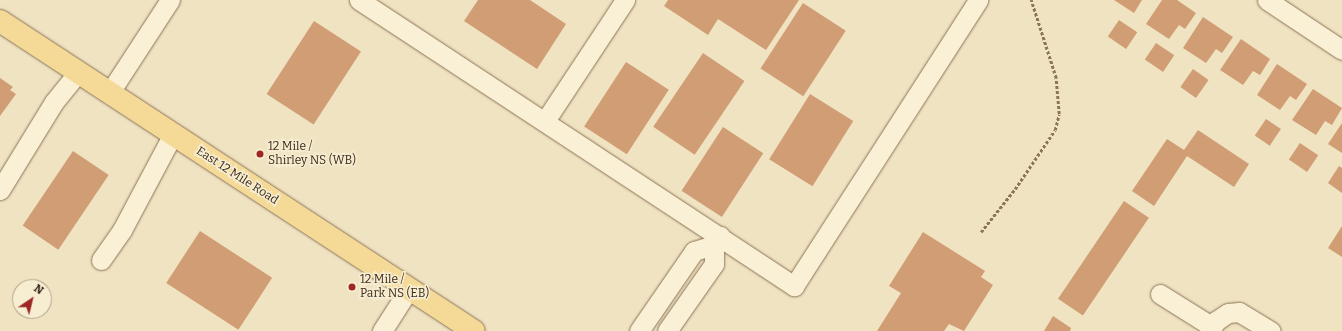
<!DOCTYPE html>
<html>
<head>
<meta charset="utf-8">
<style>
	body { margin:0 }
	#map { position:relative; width:1342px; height:331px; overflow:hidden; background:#f0e3c1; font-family:Bitter,serif }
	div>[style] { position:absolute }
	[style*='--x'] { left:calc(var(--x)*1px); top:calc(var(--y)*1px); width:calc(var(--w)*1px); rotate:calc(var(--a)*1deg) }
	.building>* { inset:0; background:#d09d75; transform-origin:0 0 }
	.path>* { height:2.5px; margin-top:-1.25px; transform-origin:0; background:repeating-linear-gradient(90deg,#8b7458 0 3px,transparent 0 5px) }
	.roads { filter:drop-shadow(0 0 1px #8b7458) drop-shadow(0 0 1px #8b7458) }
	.minor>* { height:19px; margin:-9.5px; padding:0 9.5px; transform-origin:9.5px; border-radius:9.5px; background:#faf0d5 }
	.major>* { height:22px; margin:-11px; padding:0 11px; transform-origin:11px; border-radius:11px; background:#f5da97 }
	.dots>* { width:11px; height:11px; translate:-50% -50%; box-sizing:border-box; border:2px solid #f7edd1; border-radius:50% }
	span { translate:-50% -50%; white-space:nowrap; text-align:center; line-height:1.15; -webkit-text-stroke:3px #f7edd1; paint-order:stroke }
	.poi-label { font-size:12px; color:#3a2b1d }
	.left { translate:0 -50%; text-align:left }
	.street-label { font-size:12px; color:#3a2b1d }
	.north { position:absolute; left:12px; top:279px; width:40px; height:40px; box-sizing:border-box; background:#f7edd1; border:1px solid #ab9f89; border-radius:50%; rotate:35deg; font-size:11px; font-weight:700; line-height:16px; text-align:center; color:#3a2b1d }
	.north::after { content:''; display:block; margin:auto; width:14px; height:18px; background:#9d2725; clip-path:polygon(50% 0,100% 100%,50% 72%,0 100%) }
</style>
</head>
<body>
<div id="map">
	<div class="building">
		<div style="clip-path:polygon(478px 0,530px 0,566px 24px,537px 69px,464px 21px)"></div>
		<div style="clip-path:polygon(668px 0,799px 0,766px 50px,718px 19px,708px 35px,664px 6px)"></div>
		<div style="clip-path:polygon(1114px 0,1142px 0,1134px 13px)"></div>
		<div style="clip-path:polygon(1162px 0,1177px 0,1196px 13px,1185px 29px,1179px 25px,1169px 39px,1146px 24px)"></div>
		<div style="left:803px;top:3px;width:51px;height:78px;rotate:33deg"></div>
		<div style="clip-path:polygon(1203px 17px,1233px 37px,1222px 53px,1216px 49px,1206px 63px,1183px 48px)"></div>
		<div style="left:1119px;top:20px;width:22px;height:20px;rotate:34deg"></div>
		<div style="left:314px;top:21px;width:56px;height:87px;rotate:33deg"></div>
		<div style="clip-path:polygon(1241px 39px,1270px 59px,1260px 75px,1253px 71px,1243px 85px,1220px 70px)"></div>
		<div style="left:1156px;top:43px;width:22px;height:20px;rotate:34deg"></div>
		<div style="left:703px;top:53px;width:50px;height:89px;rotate:34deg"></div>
		<div style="left:626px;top:62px;width:51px;height:77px;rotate:33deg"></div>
		<div style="clip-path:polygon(1277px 64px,1307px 84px,1296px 100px,1290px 96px,1280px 110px,1257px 95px)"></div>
		<div style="left:1193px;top:69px;width:19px;height:22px;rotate:35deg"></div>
		<div style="clip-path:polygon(0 78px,13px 87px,10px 90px,16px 94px,0 116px)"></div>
		<div style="clip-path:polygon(1313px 89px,1342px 108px,1332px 125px,1325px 121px,1316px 135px,1292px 120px)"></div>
		<div style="left:810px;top:94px;width:51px;height:77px;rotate:32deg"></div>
		<div style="left:1266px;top:119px;width:18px;height:20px;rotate:34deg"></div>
		<div style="clip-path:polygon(1342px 123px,1342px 153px,1328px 144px)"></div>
		<div style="left:723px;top:127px;width:48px;height:76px;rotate:33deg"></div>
		<div style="clip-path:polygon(1198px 130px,1249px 164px,1234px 187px,1187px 156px,1154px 206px,1132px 191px,1167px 139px,1184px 150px)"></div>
		<div style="left:1300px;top:143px;width:22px;height:20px;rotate:34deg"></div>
		<div style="left:73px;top:151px;width:43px;height:90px;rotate:34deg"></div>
		<div style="clip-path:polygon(1339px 166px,1342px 168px,1342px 193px,1328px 183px)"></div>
		<div style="left:1124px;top:201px;width:30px;height:118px;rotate:34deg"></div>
		<div style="clip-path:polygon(1342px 226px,1342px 257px,1328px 248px)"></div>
		<div style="left:200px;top:231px;width:86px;height:62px;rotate:33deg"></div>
		<div style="clip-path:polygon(923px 232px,985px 271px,981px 277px,993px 285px,964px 331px,949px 324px,944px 331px,877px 331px,901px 293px,889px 286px)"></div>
		<div style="clip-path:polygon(1053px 316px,1071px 328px,1070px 331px,1044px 331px)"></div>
	</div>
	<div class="path">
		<div style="--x:981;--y:232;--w:55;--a:-51.7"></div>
		<div style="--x:1015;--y:189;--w:71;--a:-55.9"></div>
		<div style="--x:1055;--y:130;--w:16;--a:-76"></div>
		<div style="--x:1059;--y:114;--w:36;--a:-95"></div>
		<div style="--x:1056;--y:78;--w:82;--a:-107.8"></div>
	</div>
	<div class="roads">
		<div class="minor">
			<div style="--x:359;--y:0;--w:521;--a:33.32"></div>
			<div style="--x:794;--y:286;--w:340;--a:-57.2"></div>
			<div style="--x:1267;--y:0;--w:90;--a:33.7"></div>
			<div style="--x:110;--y:92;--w:110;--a:-56.9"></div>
			<div style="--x:545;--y:121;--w:145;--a:-56.5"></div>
			<div style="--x:0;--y:190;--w:103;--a:-58.5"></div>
			<div style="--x:54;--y:102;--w:38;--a:-51"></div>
			<div style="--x:101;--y:260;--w:37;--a:-55"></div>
			<div style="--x:122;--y:230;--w:109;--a:-62"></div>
			<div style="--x:1160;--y:294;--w:60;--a:32.1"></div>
			<div style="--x:382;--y:331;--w:50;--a:-57.3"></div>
			<div style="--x:639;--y:331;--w:97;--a:-55.5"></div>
			<div style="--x:694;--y:251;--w:21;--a:-17"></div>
			<div style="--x:667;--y:331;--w:82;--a:-55"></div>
			<div style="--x:714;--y:264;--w:19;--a:-90"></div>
			<div style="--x:714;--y:245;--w:11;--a:-56"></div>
			<div style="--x:1210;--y:331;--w:12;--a:-59"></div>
			<div style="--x:1216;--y:321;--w:14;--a:-34"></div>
			<div style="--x:1228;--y:313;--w:11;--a:-5"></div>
			<div style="--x:1239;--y:312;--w:37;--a:31"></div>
		</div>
		<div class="major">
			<div style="--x:0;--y:21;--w:566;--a:33.19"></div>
		</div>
	</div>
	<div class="dots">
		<div style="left:260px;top:154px;background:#9d2725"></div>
		<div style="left:352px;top:287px;background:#9d2725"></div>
	</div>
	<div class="poi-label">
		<span class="left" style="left:268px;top:154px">12 Mile /<br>Shirley NS (WB)</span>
		<span class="left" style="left:360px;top:287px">12 Mile /<br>Park NS (EB)</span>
	</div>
	<div class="street-label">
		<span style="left:237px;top:176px;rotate:33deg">East 12 Mile Road</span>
	</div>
	<div class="north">N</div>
</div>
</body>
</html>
